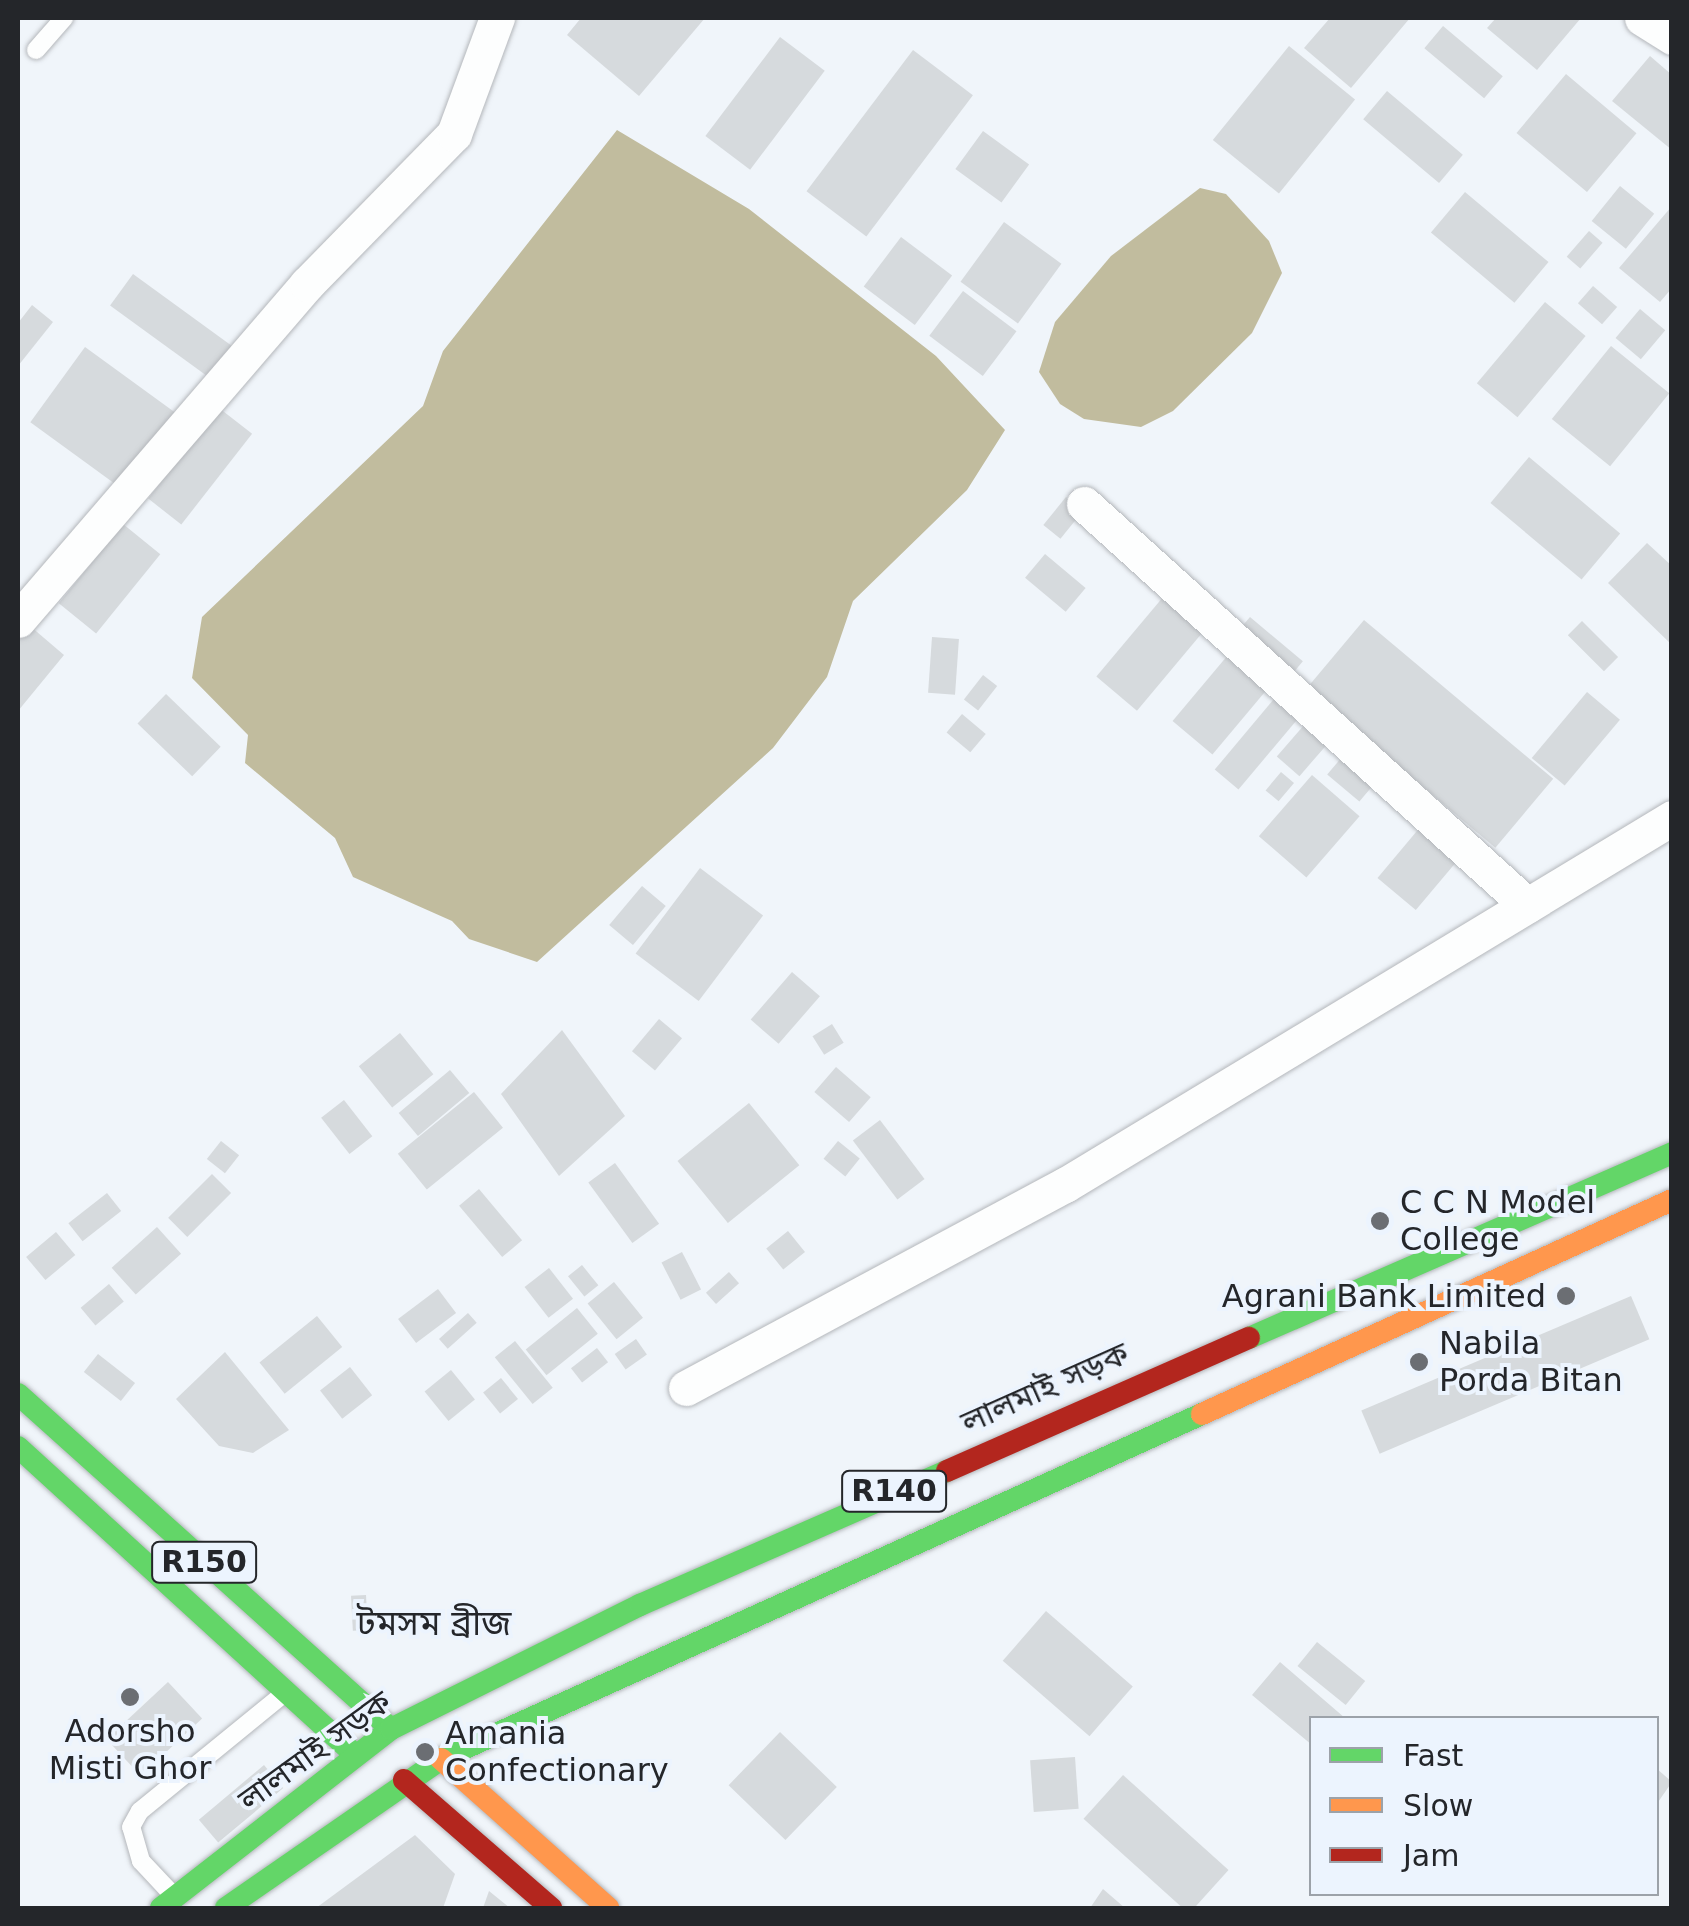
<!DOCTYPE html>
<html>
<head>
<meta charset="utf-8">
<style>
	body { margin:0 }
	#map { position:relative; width:1689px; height:1926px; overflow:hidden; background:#f0f5fa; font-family:"DejaVu Sans","Noto Sans Bengali",sans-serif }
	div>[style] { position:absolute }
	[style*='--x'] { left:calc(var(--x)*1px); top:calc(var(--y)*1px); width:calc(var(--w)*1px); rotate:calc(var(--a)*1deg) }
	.water>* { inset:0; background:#c1bc9e }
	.building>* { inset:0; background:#d6dadd; transform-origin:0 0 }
	.roads { filter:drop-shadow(0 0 2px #b4b7bb) drop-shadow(0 0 2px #b4b7bb) }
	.lane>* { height:18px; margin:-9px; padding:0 9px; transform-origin:9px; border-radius:9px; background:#fdfefe }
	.street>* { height:35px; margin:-17.5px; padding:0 17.5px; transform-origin:17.5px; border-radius:17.5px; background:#fdfefe }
	.fast>* { height:22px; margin:-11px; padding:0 11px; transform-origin:11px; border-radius:11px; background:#63d668 }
	.slow>* { height:22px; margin:-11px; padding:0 11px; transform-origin:11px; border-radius:11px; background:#ff974d }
	.jam>* { height:22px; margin:-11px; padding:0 11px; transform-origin:11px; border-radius:11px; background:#b3261e }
	.dots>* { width:28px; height:28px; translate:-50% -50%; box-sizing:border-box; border:5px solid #ecf4fe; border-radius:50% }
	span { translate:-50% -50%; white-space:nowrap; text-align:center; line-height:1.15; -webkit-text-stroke:8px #ecf4fe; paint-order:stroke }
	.shield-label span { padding:2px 8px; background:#ecf4fe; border:2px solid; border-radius:8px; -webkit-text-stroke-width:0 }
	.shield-label { font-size:30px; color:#24262a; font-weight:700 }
	.poi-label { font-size:32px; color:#24262a }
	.left { translate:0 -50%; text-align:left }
	.right { translate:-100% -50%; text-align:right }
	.street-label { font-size:32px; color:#24262a }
	.neighbourhood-label { font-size:35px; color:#24262a }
	.frame { position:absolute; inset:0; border:20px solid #24262a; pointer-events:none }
	.legend { position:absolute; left:1309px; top:1716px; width:350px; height:180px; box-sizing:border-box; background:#ecf4fe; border:2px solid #9ca2a9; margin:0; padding:12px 18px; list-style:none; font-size:30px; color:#24262a }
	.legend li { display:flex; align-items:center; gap:20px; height:50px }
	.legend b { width:50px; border:2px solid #9ca2a9 }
</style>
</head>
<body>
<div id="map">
	<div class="water">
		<div style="clip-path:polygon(617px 130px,749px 209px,936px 356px,1005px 430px,967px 490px,853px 601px,827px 677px,773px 748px,537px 962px,469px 939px,452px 921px,353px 877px,335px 838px,245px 763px,248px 735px,192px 678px,202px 617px,423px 406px,443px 351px)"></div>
		<div style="clip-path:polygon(1200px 188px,1226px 194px,1269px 241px,1282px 273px,1252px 333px,1173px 411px,1141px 427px,1084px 419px,1060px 404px,1039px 372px,1055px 322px,1111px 256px)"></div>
	</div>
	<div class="building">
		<div style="clip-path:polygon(581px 18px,705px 18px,639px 96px,567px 35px)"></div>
		<div style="clip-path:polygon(1330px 18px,1410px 18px,1351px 88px,1304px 48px)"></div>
		<div style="clip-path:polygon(1496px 18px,1581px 18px,1537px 70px,1487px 28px)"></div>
		<div style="left:1443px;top:26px;width:78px;height:29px;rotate:40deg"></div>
		<div style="left:780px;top:37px;width:56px;height:124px;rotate:37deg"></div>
		<div style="left:1289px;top:46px;width:85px;height:121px;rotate:39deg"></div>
		<div style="left:913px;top:50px;width:75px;height:177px;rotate:37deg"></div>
		<div style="clip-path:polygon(1650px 56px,1672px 75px,1672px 150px,1612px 101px)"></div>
		<div style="left:1566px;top:74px;width:92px;height:77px;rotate:40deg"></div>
		<div style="left:1387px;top:91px;width:99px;height:37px;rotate:40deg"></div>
		<div style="left:983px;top:131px;width:57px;height:47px;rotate:36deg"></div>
		<div style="left:1620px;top:186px;width:44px;height:45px;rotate:39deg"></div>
		<div style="left:1465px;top:192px;width:109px;height:53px;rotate:40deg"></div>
		<div style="clip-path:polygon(1672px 206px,1672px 288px,1660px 302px,1619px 268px)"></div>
		<div style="left:1004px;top:222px;width:71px;height:74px;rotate:36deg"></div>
		<div style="left:1589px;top:231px;width:18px;height:34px;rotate:41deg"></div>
		<div style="left:901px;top:237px;width:64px;height:62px;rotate:37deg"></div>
		<div style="left:133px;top:274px;width:122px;height:39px;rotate:36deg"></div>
		<div style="left:1593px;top:286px;width:32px;height:23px;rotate:41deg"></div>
		<div style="left:963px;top:291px;width:67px;height:56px;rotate:37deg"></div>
		<div style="left:1545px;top:302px;width:53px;height:106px;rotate:40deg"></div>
		<div style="clip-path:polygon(32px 305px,53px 322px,18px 366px,18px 323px)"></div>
		<div style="left:1640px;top:309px;width:33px;height:38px;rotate:40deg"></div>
		<div style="left:1611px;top:346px;width:75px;height:94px;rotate:39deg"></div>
		<div style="left:85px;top:347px;width:113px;height:93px;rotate:36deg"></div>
		<div style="left:219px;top:408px;width:42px;height:115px;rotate:38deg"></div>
		<div style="left:1529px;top:457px;width:119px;height:60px;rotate:40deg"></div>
		<div style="left:1066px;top:497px;width:22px;height:36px;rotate:39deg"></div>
		<div style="left:123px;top:524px;width:48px;height:102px;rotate:39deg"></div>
		<div style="clip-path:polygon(1647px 543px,1672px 566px,1672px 645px,1608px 583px)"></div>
		<div style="left:1045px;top:554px;width:53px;height:31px;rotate:40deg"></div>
		<div style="left:1169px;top:590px;width:53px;height:113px;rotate:40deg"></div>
		<div style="left:1250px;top:617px;width:69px;height:22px;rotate:40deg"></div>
		<div style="left:1364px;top:620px;width:247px;height:90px;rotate:40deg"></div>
		<div style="left:1582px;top:621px;width:51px;height:20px;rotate:45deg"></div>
		<div style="clip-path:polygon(30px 626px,64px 655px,18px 711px,18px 641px)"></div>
		<div style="left:932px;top:637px;width:27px;height:56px;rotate:4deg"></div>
		<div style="left:1233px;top:649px;width:52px;height:94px;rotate:40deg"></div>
		<div style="left:983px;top:675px;width:18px;height:31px;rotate:38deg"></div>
		<div style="left:1587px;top:692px;width:43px;height:86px;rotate:40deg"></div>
		<div style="left:1279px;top:693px;width:31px;height:100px;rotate:40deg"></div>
		<div style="left:166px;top:694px;width:76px;height:41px;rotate:44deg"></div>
		<div style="left:962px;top:714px;width:31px;height:24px;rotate:40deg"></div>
		<div style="left:1305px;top:724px;width:30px;height:43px;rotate:41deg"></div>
		<div style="left:1342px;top:757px;width:42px;height:23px;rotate:40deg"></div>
		<div style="left:1281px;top:772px;width:17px;height:24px;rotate:40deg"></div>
		<div style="left:1312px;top:775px;width:63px;height:81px;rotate:41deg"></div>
		<div style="left:1427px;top:819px;width:50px;height:77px;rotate:40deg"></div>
		<div style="left:700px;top:868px;width:79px;height:107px;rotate:37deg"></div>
		<div style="left:642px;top:886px;width:31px;height:51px;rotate:40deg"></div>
		<div style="left:792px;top:972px;width:37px;height:63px;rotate:41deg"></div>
		<div style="left:659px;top:1019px;width:30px;height:42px;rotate:40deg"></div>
		<div style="left:832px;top:1024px;width:22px;height:23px;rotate:58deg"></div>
		<div style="clip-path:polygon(562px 1030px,625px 1116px,559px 1176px,501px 1094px)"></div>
		<div style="left:400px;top:1033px;width:53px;height:53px;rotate:51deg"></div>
		<div style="left:836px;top:1067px;width:46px;height:33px;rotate:41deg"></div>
		<div style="left:450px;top:1070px;width:30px;height:67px;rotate:50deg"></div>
		<div style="left:474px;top:1092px;width:46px;height:98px;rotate:51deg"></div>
		<div style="left:344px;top:1100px;width:46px;height:29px;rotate:52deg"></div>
		<div style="left:749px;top:1103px;width:80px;height:92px;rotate:51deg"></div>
		<div style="left:880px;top:1120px;width:74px;height:34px;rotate:53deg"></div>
		<div style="left:221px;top:1141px;width:23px;height:23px;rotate:38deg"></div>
		<div style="left:838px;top:1141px;width:28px;height:23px;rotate:39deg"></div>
		<div style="left:615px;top:1163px;width:75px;height:33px;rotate:54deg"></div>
		<div style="left:212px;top:1174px;width:27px;height:62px;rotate:45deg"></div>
		<div style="left:479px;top:1189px;width:67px;height:26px;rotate:50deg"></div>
		<div style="left:107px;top:1193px;width:23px;height:49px;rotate:52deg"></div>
		<div style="left:157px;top:1227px;width:36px;height:61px;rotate:48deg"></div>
		<div style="left:788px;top:1231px;width:27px;height:28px;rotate:51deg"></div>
		<div style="left:56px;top:1232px;width:30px;height:39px;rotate:50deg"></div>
		<div style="left:682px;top:1252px;width:42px;height:23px;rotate:63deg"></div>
		<div style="left:582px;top:1265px;width:26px;height:18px;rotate:51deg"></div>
		<div style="left:549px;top:1268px;width:39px;height:31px;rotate:52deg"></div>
		<div style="left:729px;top:1272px;width:15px;height:31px;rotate:48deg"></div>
		<div style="left:614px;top:1282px;width:46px;height:34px;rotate:51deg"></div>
		<div style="left:109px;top:1284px;width:23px;height:37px;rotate:50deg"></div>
		<div style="left:438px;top:1289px;width:30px;height:50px;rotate:53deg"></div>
		<div style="left:1631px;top:1296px;width:47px;height:293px;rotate:67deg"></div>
		<div style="left:577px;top:1308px;width:33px;height:66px;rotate:51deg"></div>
		<div style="left:468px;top:1313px;width:13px;height:39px;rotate:48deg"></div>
		<div style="left:317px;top:1316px;width:40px;height:74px;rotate:51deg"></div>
		<div style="left:636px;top:1339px;width:19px;height:26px;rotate:55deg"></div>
		<div style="left:515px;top:1341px;width:60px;height:26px;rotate:51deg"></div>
		<div style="left:597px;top:1348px;width:18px;height:33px;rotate:52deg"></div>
		<div style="clip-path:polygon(225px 1352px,289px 1430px,253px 1453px,219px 1446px,176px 1399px)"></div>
		<div style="left:98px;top:1354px;width:47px;height:23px;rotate:38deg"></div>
		<div style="left:350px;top:1367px;width:36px;height:38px;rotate:52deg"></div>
		<div style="left:451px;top:1370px;width:38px;height:34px;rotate:51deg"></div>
		<div style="left:501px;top:1378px;width:27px;height:23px;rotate:51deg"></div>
		<div style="left:366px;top:1595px;width:35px;height:15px;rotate:87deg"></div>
		<div style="left:1046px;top:1611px;width:115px;height:66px;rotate:41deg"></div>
		<div style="left:1317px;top:1642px;width:62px;height:31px;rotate:39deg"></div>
		<div style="clip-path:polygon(1280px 1662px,1345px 1718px,1312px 1718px,1312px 1745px,1252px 1695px)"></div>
		<div style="left:168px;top:1682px;width:50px;height:84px;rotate:47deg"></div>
		<div style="left:780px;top:1732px;width:79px;height:74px;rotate:44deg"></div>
		<div style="left:1075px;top:1757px;width:52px;height:45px;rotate:86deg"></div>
		<div style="left:264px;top:1765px;width:30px;height:85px;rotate:50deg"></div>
		<div style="clip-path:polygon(1656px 1768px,1672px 1782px,1656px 1805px)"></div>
		<div style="left:1123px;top:1775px;width:142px;height:59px;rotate:42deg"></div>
		<div style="clip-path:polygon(415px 1835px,455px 1874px,443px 1908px,316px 1908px)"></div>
		<div style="clip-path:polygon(1103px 1889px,1125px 1908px,1090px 1908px)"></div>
		<div style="clip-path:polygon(489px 1891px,510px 1908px,483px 1908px)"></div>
	</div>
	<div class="roads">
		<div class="lane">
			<div style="--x:36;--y:50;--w:43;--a:-48.8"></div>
			<div style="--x:171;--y:1893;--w:44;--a:-133.2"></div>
			<div style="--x:141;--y:1861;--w:35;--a:-106"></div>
			<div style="--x:131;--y:1827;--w:18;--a:-61"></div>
			<div style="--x:140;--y:1811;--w:181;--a:-39.2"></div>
		</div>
		<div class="street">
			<div style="--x:1642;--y:18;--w:36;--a:32"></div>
			<div style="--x:1084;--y:504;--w:598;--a:42.15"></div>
			<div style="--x:18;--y:620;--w:443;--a:-49.3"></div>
			<div style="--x:307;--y:284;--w:210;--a:-45.6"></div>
			<div style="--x:454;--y:134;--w:124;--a:-69.7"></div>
			<div style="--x:686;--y:1388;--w:430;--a:-28.2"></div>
			<div style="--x:1065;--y:1185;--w:709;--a:-31.16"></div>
		</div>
		<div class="fast">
			<div style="--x:1249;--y:1338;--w:462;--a:-23.6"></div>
			<div style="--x:18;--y:1394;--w:501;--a:41.93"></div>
			<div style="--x:18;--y:1447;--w:457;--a:42.4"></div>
			<div style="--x:161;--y:1908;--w:291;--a:-37.9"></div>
			<div style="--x:391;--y:1729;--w:278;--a:-26.5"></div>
			<div style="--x:640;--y:1605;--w:335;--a:-23.6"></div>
			<div style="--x:226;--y:1908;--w:262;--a:-34.7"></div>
			<div style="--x:441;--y:1759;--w:836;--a:-24.39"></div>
		</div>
		<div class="slow">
			<div style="--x:1202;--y:1414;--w:516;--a:-24.48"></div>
			<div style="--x:441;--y:1759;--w:224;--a:41.7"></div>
		</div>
		<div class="jam">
			<div style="--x:947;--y:1471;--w:330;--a:-23.8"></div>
			<div style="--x:404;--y:1780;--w:195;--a:41"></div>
		</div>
	</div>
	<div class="dots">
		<div style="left:1380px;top:1221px;background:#6b6e73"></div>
		<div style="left:1566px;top:1296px;background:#6b6e73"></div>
		<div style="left:1419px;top:1362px;background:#6b6e73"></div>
		<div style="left:130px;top:1697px;background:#6b6e73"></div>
		<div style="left:425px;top:1752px;background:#6b6e73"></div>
	</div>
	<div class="shield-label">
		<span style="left:894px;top:1491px">R140</span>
		<span style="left:204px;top:1562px">R150</span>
	</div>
	<div class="poi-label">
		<span class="left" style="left:1400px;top:1221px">C C N Model<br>College</span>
		<span class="right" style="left:1546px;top:1296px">Agrani Bank Limited</span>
		<span class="left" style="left:1439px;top:1362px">Nabila<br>Porda Bitan</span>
		<span style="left:130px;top:1750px">Adorsho<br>Misti Ghor</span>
		<span class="left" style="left:445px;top:1752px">Amania<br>Confectionary</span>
	</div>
	<div class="street-label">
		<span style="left:1045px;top:1388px;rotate:-24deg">লালমাই সড়ক</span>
		<span style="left:315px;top:1751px;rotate:-36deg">লালমাই সড়ক</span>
	</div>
	<div class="neighbourhood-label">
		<span style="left:434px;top:1623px">টমসম ব্রীজ</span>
	</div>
	<div class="frame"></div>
	<ul class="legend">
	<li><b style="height:12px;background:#63d668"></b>Fast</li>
	<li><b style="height:12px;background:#ff974d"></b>Slow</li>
	<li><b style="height:12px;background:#b3261e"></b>Jam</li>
	</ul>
</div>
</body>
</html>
